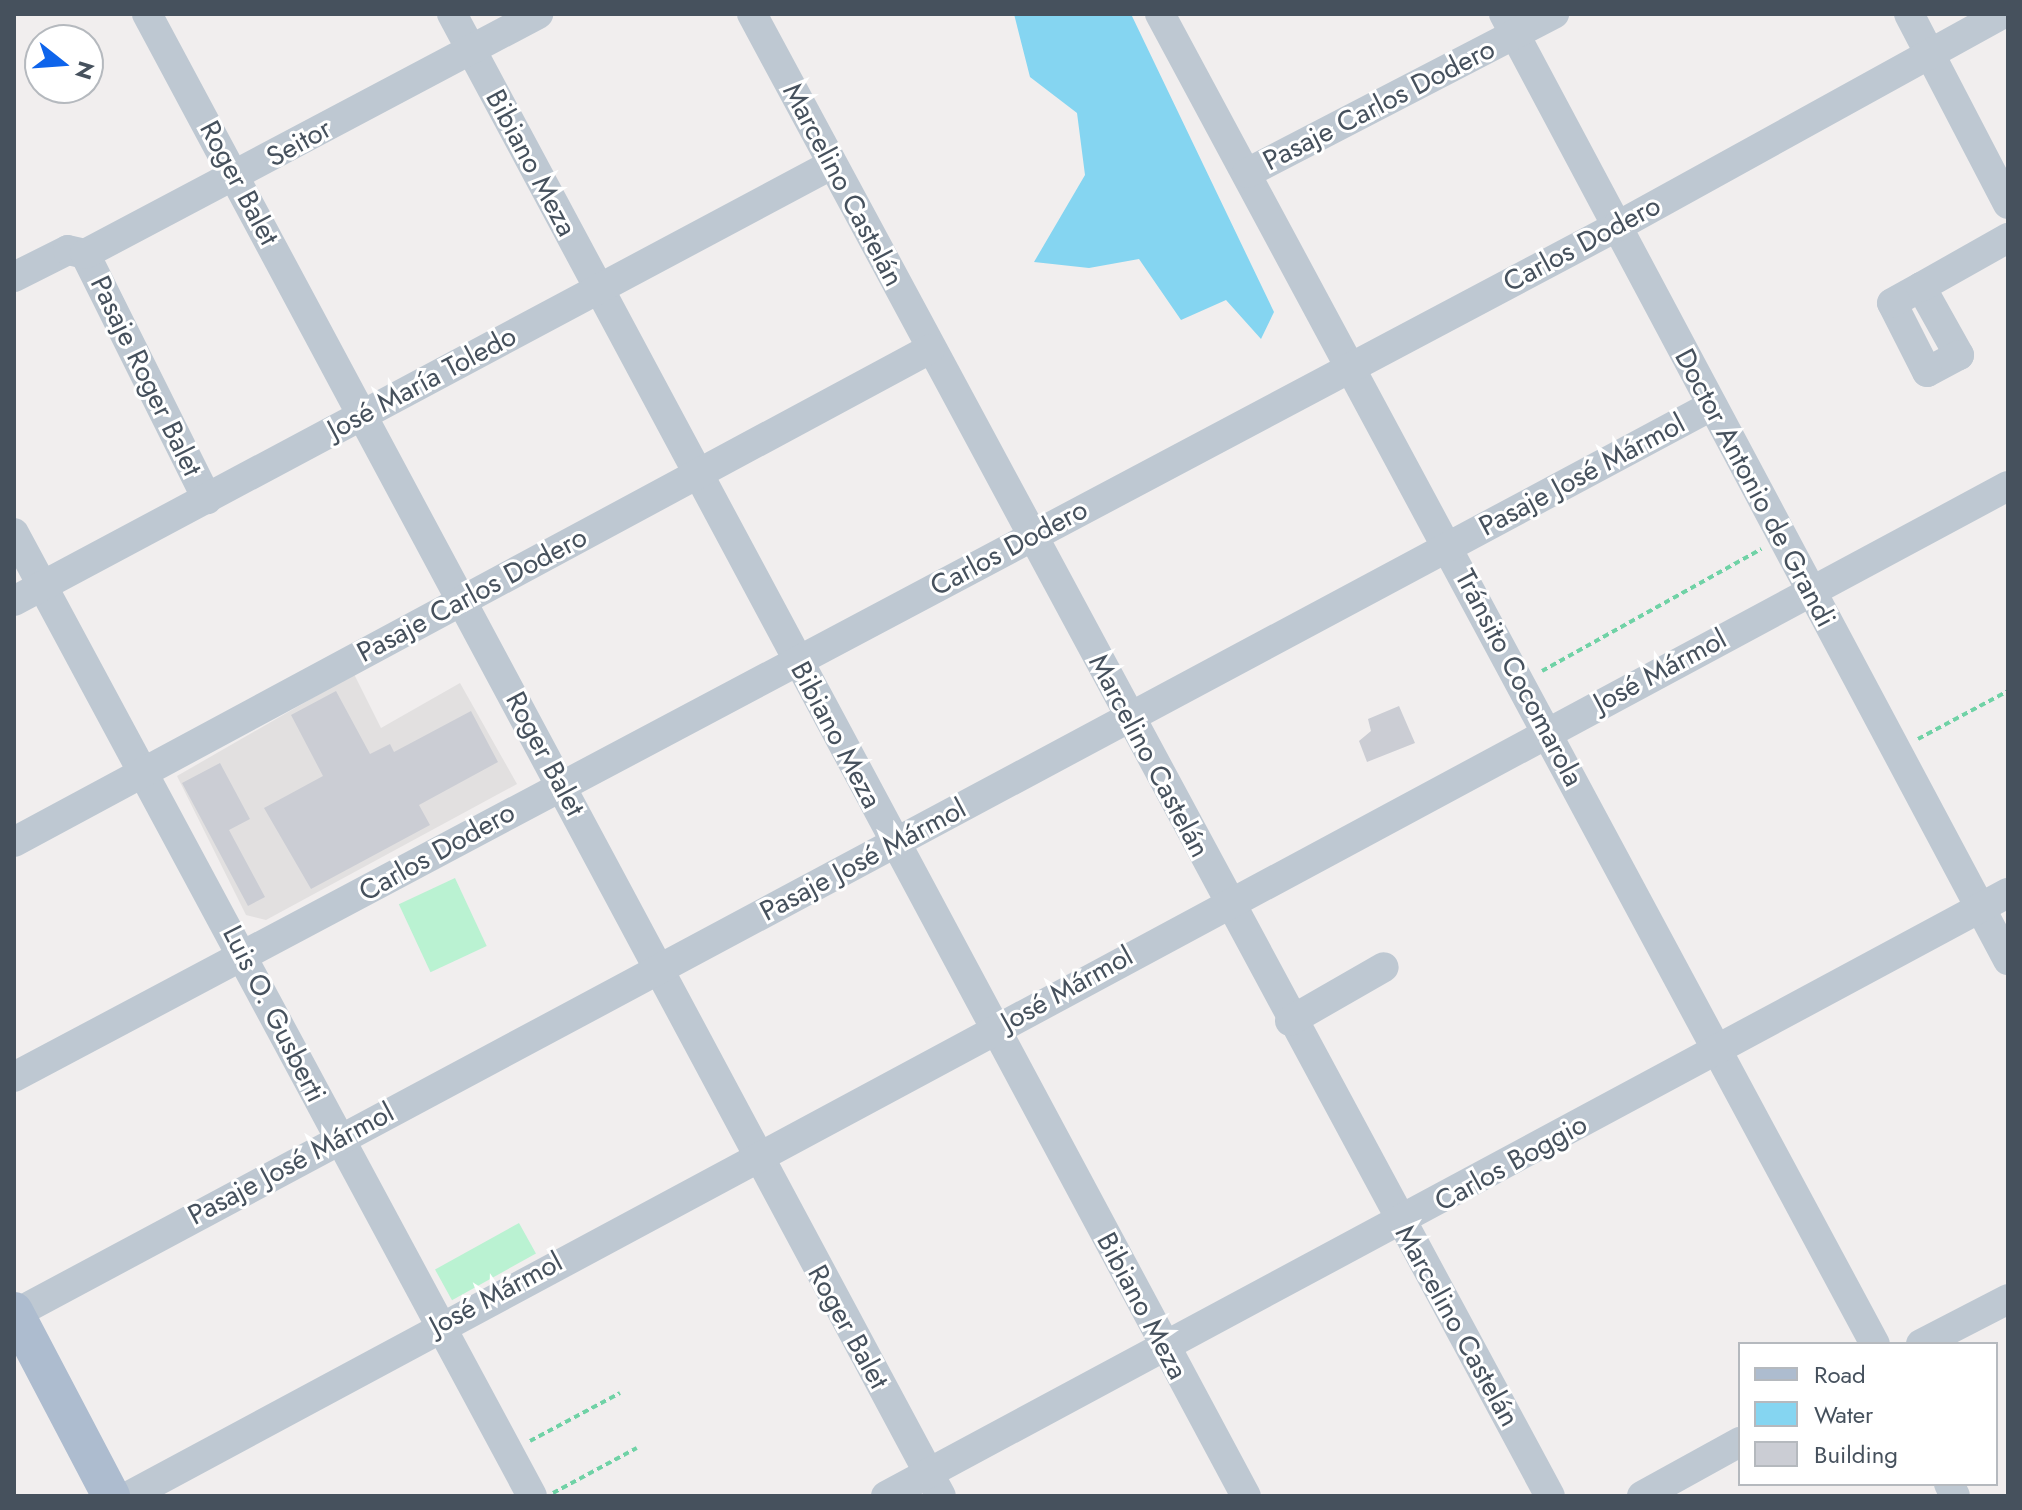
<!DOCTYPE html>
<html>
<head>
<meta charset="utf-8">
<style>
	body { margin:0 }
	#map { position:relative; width:2022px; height:1510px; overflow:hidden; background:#f1eeee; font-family:Jost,sans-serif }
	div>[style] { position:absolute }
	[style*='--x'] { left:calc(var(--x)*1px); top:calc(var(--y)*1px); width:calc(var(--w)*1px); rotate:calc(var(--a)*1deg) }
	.education>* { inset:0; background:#e2e0e0 }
	.green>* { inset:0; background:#baf2d2; transform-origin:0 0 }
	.water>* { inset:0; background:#85d5f1 }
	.building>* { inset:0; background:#cbcdd4 }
	.path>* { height:4px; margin-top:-2px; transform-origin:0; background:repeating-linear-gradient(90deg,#70d2a6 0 6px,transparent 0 10px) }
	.minor>* { height:30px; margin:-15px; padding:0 15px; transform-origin:15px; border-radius:15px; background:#bec8d2 }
	.major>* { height:38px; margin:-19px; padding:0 19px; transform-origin:19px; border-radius:19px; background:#adbccf }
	span { translate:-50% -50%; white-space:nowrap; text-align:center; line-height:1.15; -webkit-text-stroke:6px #fff; paint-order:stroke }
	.street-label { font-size:28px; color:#46515d }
	.frame { position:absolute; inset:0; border:16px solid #46515d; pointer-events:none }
	.legend { position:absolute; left:1738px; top:1342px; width:260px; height:144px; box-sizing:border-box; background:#fff; border:2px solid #b5b9be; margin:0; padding:10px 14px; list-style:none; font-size:24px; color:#46515d }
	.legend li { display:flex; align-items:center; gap:16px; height:40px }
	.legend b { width:40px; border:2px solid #b5b9be }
	.north { position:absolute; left:24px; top:24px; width:80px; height:80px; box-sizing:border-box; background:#fff; border:2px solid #b5b9be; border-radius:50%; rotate:107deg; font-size:22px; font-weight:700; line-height:32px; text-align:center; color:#46515d }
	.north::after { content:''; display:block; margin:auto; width:28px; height:36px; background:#0e64eb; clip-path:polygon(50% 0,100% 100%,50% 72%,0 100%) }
</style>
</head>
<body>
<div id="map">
	<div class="education">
		<div style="clip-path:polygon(354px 674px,381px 728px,460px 683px,517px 784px,266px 920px,246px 915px,177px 776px)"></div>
	</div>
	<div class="green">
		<div style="left:455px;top:878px;width:75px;height:62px;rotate:65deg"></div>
		<div style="left:519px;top:1223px;width:35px;height:96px;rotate:61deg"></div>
	</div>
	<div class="water">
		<div style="clip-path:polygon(1014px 14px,1131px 14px,1274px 312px,1261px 339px,1226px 300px,1181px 320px,1139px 259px,1089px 268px,1034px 262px,1085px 175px,1077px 113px,1030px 77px)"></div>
	</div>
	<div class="building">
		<div style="clip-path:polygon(336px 691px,370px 754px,390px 744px,394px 752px,471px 711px,498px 762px,419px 805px,430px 825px,311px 889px,264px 808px,323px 776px,291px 715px)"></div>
		<div style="clip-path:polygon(1399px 706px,1415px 743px,1367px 762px,1359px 741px,1371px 731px,1368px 719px)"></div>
		<div style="clip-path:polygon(220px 763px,250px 819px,229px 830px,265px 897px,248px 906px,182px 783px)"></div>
	</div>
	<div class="path">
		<div style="--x:1542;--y:671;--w:251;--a:-29.1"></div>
		<div style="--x:1918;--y:739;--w:102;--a:-28.1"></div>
		<div style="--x:530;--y:1441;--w:102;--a:-28.1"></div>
		<div style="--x:553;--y:1493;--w:95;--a:-28.2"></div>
	</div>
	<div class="minor">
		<div style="--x:147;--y:14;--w:1681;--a:61.82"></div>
		<div style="--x:452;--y:14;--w:1681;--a:61.82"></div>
		<div style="--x:752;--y:14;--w:1683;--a:61.7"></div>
		<div style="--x:1160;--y:14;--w:1510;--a:61.74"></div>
		<div style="--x:1504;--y:14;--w:1072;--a:61.95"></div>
		<div style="--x:1909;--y:14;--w:214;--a:62.5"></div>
		<div style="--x:1247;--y:173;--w:346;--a:-27.4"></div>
		<div style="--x:85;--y:254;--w:274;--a:63.5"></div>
		<div style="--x:14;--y:277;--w:60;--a:-26.6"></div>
		<div style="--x:68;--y:250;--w:17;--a:13"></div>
		<div style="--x:85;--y:254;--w:513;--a:-27.91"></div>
		<div style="--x:1921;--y:287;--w:78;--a:60.8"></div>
		<div style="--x:1959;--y:355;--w:36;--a:152"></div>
		<div style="--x:1927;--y:372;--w:77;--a:-116.9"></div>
		<div style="--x:1892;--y:303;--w:33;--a:-29"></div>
		<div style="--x:1921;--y:287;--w:100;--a:-29.4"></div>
		<div style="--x:14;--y:533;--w:1093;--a:61.72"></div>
		<div style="--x:14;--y:601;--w:926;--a:-28.09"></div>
		<div style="--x:14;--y:842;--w:1040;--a:-28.29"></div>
		<div style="--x:1290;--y:1021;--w:108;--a:-29.9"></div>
		<div style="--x:14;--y:1077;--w:1816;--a:-27.95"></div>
		<div style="--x:1618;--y:226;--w:439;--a:-28.9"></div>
		<div style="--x:15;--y:1314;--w:1924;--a:-28.16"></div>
		<div style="--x:1921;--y:1344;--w:98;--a:-27.3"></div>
		<div style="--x:1949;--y:1484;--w:13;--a:63"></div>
		<div style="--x:129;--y:1496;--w:2133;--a:-28.26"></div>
		<div style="--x:886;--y:1496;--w:1274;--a:-28.26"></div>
		<div style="--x:1642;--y:1496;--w:112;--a:-28.9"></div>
	</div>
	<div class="major">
		<div style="--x:14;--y:1311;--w:209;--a:62.3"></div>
	</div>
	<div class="street-label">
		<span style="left:1379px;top:105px;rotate:-27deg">Pasaje Carlos Dodero</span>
		<span style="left:299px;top:143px;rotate:-29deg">Seitor</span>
		<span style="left:531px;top:163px;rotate:62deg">Bibiano Meza</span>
		<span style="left:239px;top:183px;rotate:62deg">Roger Balet</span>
		<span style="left:843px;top:185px;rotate:62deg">Marcelino Castelán</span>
		<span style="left:1582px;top:244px;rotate:-28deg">Carlos Dodero</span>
		<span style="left:146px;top:376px;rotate:64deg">Pasaje Roger Balet</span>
		<span style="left:422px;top:383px;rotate:-28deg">José María Toledo</span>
		<span style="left:1582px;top:475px;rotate:-28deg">Pasaje José Mármol</span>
		<span style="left:1755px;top:488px;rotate:62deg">Doctor Antonio de Grandi</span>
		<span style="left:1009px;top:548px;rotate:-28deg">Carlos Dodero</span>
		<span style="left:472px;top:595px;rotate:-28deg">Pasaje Carlos Dodero</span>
		<span style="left:1660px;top:671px;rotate:-28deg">José Mármol</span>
		<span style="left:1519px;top:678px;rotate:62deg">Tránsito Cocomarola</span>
		<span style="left:836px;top:735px;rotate:62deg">Bibiano Meza</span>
		<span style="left:545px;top:754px;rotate:62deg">Roger Balet</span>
		<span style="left:1149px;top:756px;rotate:62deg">Marcelino Castelán</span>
		<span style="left:437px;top:852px;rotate:-29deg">Carlos Dodero</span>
		<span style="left:863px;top:860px;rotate:-28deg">Pasaje José Mármol</span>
		<span style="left:1067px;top:989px;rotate:-29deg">José Mármol</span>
		<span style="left:274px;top:1014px;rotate:63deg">Luis O. Gusberti</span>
		<span style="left:1511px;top:1163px;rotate:-29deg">Carlos Boggio</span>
		<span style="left:291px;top:1164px;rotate:-28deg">Pasaje José Mármol</span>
		<span style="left:496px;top:1294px;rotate:-28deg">José Mármol</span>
		<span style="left:1142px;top:1306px;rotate:62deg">Bibiano Meza</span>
		<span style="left:1457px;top:1326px;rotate:61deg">Marcelino Castelán</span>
		<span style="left:848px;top:1327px;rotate:61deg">Roger Balet</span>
	</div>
	<div class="frame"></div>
	<ul class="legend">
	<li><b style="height:10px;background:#adbccf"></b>Road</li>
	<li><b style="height:22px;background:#85d5f1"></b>Water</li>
	<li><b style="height:22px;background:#cbcdd4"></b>Building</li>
	</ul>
	<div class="north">N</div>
</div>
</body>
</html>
